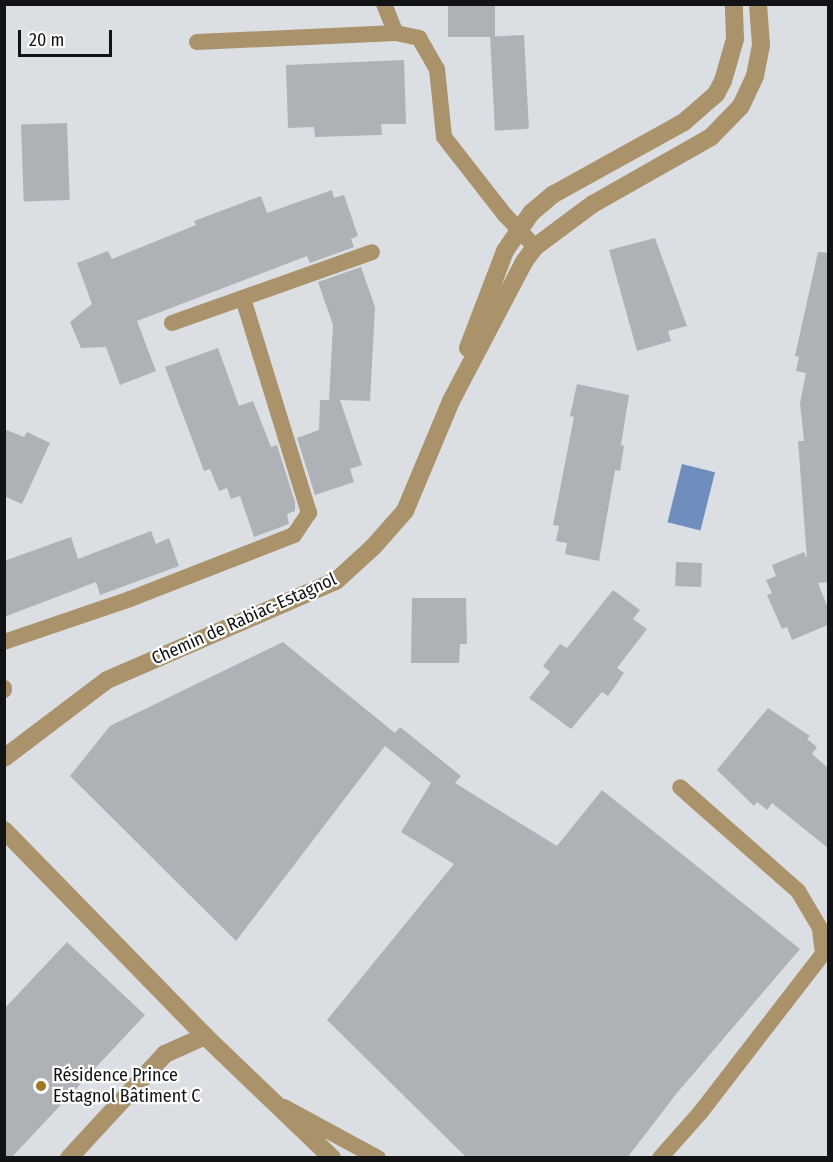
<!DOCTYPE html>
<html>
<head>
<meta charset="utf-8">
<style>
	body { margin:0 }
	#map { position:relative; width:833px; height:1162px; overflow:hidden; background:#dbdfe4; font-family:"Fira Sans Condensed",sans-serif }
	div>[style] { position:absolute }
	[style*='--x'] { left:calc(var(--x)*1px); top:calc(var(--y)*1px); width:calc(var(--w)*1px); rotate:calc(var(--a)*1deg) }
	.water>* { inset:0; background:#6f8ebd; transform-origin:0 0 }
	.building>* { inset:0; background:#aeb2b7; transform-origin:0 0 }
	.lane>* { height:16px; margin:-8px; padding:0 8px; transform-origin:8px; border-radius:8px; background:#aa936a }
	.street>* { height:18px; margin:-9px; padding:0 9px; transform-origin:9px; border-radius:9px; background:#aa936a }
	.dots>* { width:16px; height:16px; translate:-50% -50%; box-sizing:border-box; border:3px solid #fff; border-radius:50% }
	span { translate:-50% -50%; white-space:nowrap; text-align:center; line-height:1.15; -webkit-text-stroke:4.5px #fff; paint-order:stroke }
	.street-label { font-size:18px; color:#121315 }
	.poi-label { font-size:18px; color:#121315 }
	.left { translate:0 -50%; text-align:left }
	.frame { position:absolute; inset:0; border:6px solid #121315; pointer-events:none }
	.scale { position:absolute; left:18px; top:30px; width:94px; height:27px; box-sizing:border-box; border:3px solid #121315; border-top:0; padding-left:8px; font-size:18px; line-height:21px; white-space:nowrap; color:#121315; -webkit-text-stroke:4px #fff; paint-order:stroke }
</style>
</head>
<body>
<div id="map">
	<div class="water">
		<div style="left:682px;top:464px;width:34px;height:60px;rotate:14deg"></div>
	</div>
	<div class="building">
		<div style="left:448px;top:4px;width:47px;height:33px"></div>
		<div style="left:524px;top:35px;width:94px;height:34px;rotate:87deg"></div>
		<div style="clip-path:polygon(404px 60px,406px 124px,381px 124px,382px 135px,315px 137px,314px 127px,288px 128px,286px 65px)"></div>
		<div style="left:67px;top:123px;width:77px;height:46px;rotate:88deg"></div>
		<div style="clip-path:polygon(332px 190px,334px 198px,344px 195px,358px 236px,351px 239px,354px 247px,310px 263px,307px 256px,137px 321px,156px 371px,120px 385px,106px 347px,81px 348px,70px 322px,92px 304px,77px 263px,108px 251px,112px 259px,196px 225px,194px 221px,261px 196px,267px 213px)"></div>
		<div style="clip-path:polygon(655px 238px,687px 326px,668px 331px,671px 341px,637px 351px,609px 250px)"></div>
		<div style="clip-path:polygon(818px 252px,828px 253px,828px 582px,818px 583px,828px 608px,828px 625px,792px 640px,787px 627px,782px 629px,767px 595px,772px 593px,766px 580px,776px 576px,772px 565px,804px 552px,807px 559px,798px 441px,804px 441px,800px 403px,806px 373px,796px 371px,799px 357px,795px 356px)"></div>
		<div style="clip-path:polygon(361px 267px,375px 307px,370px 401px,340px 400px,362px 465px,350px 469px,354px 482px,315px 495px,297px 438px,319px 430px,320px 400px,329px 400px,333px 325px,318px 282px)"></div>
		<div style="clip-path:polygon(218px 348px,239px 406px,253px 401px,271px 447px,277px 445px,295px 502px,295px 511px,287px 514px,289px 524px,254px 537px,240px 496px,231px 499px,227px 488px,219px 491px,210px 469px,204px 471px,165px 367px)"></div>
		<div style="clip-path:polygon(577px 384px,629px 395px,621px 445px,624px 446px,622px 458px,620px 471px,615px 470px,599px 561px,565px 554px,567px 543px,556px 541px,559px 526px,553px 525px,574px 417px,570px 416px)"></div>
		<div style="clip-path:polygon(4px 429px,24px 437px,27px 432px,50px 443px,22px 504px,4px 496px)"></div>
		<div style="clip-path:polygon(151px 531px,156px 544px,169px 538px,179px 566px,100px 595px,96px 582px,4px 617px,4px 561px,71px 537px,78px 559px)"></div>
		<div style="left:676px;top:562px;width:26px;height:24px;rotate:2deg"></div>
		<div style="clip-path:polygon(613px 590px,640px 610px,633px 619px,647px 629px,617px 668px,624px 673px,616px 685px,608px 696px,602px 692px,571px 729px,529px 698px,550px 672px,543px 666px,560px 644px,567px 648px)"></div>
		<div style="clip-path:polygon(412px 598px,466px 598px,467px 644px,460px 644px,459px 663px,411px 663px)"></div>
		<div style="clip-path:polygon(283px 642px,395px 733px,400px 727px,461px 776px,455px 783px,557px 846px,602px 790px,800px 949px,677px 1093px,627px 1158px,467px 1158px,327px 1020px,454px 864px,401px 832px,431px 783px,385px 746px,236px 941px,70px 776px,110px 726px)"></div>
		<div style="clip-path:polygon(768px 708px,810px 736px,807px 739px,817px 747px,812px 754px,828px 768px,828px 848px,772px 803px,767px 810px,757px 802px,754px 806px,717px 770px)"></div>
		<div style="clip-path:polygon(67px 942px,145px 1015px,11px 1158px,4px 1158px,4px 1009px)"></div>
	</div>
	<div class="lane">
		<div style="--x:384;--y:4;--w:31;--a:68"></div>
		<div style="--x:396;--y:33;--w:24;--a:12"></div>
		<div style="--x:419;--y:38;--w:36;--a:60"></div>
		<div style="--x:437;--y:69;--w:68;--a:84.1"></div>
		<div style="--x:444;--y:137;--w:99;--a:52"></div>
		<div style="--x:505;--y:215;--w:44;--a:46.8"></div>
		<div style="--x:197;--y:42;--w:199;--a:-2.6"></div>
		<div style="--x:172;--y:323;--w:212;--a:-19.5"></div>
		<div style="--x:4;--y:642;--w:133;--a:-18.8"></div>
		<div style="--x:130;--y:599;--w:176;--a:-21.3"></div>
		<div style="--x:294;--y:535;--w:27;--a:-56"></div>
		<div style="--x:309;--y:513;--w:225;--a:-107.1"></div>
		<div style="--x:4;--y:688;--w:2;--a:90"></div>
		<div style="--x:284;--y:1107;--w:107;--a:28.5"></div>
		<div style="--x:660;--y:1158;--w:60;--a:-48.4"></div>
		<div style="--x:700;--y:1113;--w:201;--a:-52.3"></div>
		<div style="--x:823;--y:954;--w:26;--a:-97"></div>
		<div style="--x:820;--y:928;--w:43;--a:-120.7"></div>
		<div style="--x:798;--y:891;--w:157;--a:-138.6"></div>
	</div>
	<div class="street">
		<div style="--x:468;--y:348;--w:104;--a:-69.1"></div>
		<div style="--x:505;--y:251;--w:46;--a:-55.6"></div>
		<div style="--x:531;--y:213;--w:30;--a:-40"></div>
		<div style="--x:554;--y:194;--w:149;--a:-29"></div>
		<div style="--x:684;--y:122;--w:43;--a:-41.2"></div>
		<div style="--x:716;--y:94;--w:15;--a:-62"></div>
		<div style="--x:723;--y:81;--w:44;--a:-74.1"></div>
		<div style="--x:735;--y:39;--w:35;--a:-92"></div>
		<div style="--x:4;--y:758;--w:129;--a:-37.1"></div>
		<div style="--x:107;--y:680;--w:249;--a:-23.4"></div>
		<div style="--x:336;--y:581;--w:52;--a:-42.6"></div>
		<div style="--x:374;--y:546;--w:47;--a:-48.5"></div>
		<div style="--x:405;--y:511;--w:119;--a:-67.3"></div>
		<div style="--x:451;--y:401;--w:157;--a:-62.3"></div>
		<div style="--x:524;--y:262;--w:19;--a:-54"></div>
		<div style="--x:535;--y:247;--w:72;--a:-36.6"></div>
		<div style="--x:593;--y:204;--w:136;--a:-29.6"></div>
		<div style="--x:711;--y:137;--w:43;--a:-45.9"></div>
		<div style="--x:741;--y:106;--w:33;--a:-65"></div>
		<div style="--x:755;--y:76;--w:32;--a:-79"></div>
		<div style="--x:761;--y:45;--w:41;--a:-94.2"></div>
		<div style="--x:4;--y:830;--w:288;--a:45.7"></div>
		<div style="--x:205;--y:1036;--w:176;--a:43.8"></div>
		<div style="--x:69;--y:1158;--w:142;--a:-47.3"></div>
		<div style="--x:165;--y:1054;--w:44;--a:-24.2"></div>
	</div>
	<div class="dots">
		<div style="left:41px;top:1086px;background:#9e7624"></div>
	</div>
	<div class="street-label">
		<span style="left:244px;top:619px;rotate:-24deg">Chemin de Rabiac-Estagnol</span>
	</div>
	<div class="poi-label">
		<span class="left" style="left:53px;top:1086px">Résidence Prince<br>Estagnol Bâtiment C</span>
	</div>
	<div class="frame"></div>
	<div class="scale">20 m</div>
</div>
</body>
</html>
